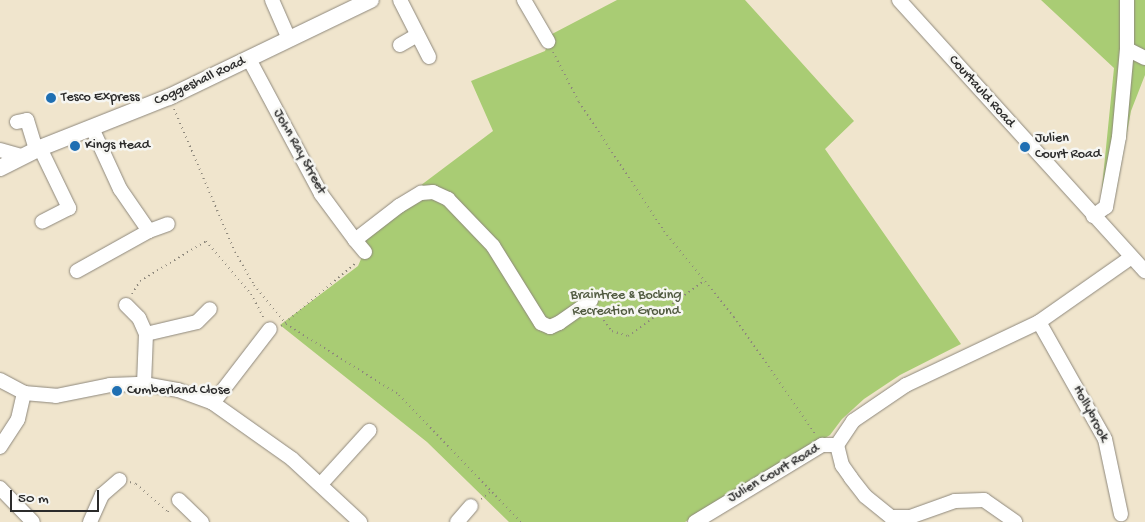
<!DOCTYPE html>
<html>
<head>
<meta charset="utf-8">
<style>
	body { margin:0 }
	#map { position:relative; width:1145px; height:522px; overflow:hidden; background:#f0e5cd; font-family:"Gochi Hand",sans-serif }
	div>[style] { position:absolute }
	[style*='--x'] { left:calc(var(--x)*1px); top:calc(var(--y)*1px); width:calc(var(--w)*1px); rotate:calc(var(--a)*1deg) }
	.green>* { inset:0; background:#a9cc74 }
	.path>* { height:2px; margin-top:-1px; transform-origin:0; background:repeating-linear-gradient(90deg,#8e887c 0 1px,transparent 0 5px) }
	.roads { filter:drop-shadow(0 0 1px #8e887c) drop-shadow(0 0 1px #8e887c) }
	.minor>* { height:14px; margin:-7px; padding:0 7px; transform-origin:7px; border-radius:7px; background:#fff }
	.major>* { height:16px; margin:-8px; padding:0 8px; transform-origin:8px; border-radius:8px; background:#fff }
	.dots>* { width:14px; height:14px; translate:-50% -50%; box-sizing:border-box; border:2px solid #f6f6f2; border-radius:50% }
	span { translate:-50% -50%; white-space:nowrap; text-align:center; line-height:1.15; -webkit-text-stroke:5px #f6f6f2; paint-order:stroke }
	.street-label { font-size:14px; color:#2b2b2b }
	.poi-label { font-size:14px; color:#2b2b2b }
	.left { translate:0 -50%; text-align:left }
	.park-label { font-size:14px; color:#515b41 }
	.scale { position:absolute; left:10px; top:490px; width:89px; height:22px; box-sizing:border-box; border:2px solid #2b2b2b; border-top:0; padding-left:6px; font-size:15px; line-height:18px; white-space:nowrap; color:#2b2b2b; -webkit-text-stroke:4px #f6f6f2; paint-order:stroke }
</style>
</head>
<body>
<div id="map">
	<div class="green">
		<div style="clip-path:polygon(617px 0,745px 0,854px 121px,825px 149px,961px 344px,900px 375px,864px 399px,842px 419px,830px 435px,685px 522px,509px 522px,427px 442px,280px 325px,358px 266px,361px 259px,356px 234px,493px 131px,471px 81px,545px 51px,552px 34px)"></div>
		<div style="clip-path:polygon(1041px 0,1145px 0,1145px 75px,1131px 111px,1116px 192px,1106px 213px,1100px 207px,1114px 68px)"></div>
	</div>
	<div class="path">
		<div style="--x:553;--y:52;--w:56;--a:62.5"></div>
		<div style="--x:579;--y:102;--w:154;--a:56.6"></div>
		<div style="--x:664;--y:231;--w:111;--a:50.9"></div>
		<div style="--x:734;--y:317;--w:144;--a:55.2"></div>
		<div style="--x:174;--y:109;--w:155;--a:66.9"></div>
		<div style="--x:235;--y:252;--w:38;--a:60"></div>
		<div style="--x:254;--y:285;--w:50;--a:50.6"></div>
		<div style="--x:286;--y:324;--w:133;--a:32.1"></div>
		<div style="--x:399;--y:395;--w:176;--a:46.2"></div>
		<div style="--x:132;--y:294;--w:15;--a:-58"></div>
		<div style="--x:140;--y:281;--w:77;--a:-31.2"></div>
		<div style="--x:206;--y:241;--w:70;--a:49.7"></div>
		<div style="--x:251;--y:294;--w:26;--a:62"></div>
		<div style="--x:598;--y:312;--w:24;--a:54"></div>
		<div style="--x:612;--y:331;--w:17;--a:17"></div>
		<div style="--x:628;--y:336;--w:94;--a:-35.9"></div>
		<div style="--x:281;--y:326;--w:99;--a:-40.1"></div>
		<div style="--x:130;--y:482;--w:6;--a:18"></div>
		<div style="--x:136;--y:484;--w:43;--a:41.2"></div>
		<div style="--x:168;--y:512;--w:4;--a:-56"></div>
		<div style="--x:481;--y:499;--w:13;--a:-39"></div>
	</div>
	<div class="roads">
		<div class="minor">
			<div style="--x:272;--y:0;--w:43;--a:66.4"></div>
			<div style="--x:400;--y:0;--w:64;--a:63"></div>
			<div style="--x:524;--y:0;--w:48;--a:59.7"></div>
			<div style="--x:899;--y:0;--w:366;--a:47.8"></div>
			<div style="--x:400;--y:45;--w:20;--a:-30"></div>
			<div style="--x:1127;--y:49;--w:20;--a:27"></div>
			<div style="--x:249;--y:59;--w:153;--a:61.9"></div>
			<div style="--x:321;--y:194;--w:57;--a:53.5"></div>
			<div style="--x:17;--y:122;--w:10;--a:-11"></div>
			<div style="--x:27;--y:120;--w:30;--a:73"></div>
			<div style="--x:40;--y:148;--w:67;--a:64.2"></div>
			<div style="--x:69;--y:208;--w:30;--a:153"></div>
			<div style="--x:0;--y:150;--w:22;--a:16"></div>
			<div style="--x:1093;--y:216;--w:16;--a:-35"></div>
			<div style="--x:1106;--y:207;--w:71;--a:-79.5"></div>
			<div style="--x:1119;--y:137;--w:88;--a:-84.8"></div>
			<div style="--x:1127;--y:49;--w:49;--a:-90"></div>
			<div style="--x:149;--y:231;--w:20;--a:-20"></div>
			<div style="--x:365;--y:252;--w:16;--a:-130"></div>
			<div style="--x:355;--y:240;--w:56;--a:-37.7"></div>
			<div style="--x:399;--y:206;--w:26;--a:-31"></div>
			<div style="--x:421;--y:193;--w:12;--a:-5"></div>
			<div style="--x:433;--y:192;--w:17;--a:25"></div>
			<div style="--x:448;--y:199;--w:65;--a:46.2"></div>
			<div style="--x:493;--y:246;--w:91;--a:58.1"></div>
			<div style="--x:541;--y:323;--w:10;--a:24"></div>
			<div style="--x:550;--y:327;--w:10;--a:-24"></div>
			<div style="--x:559;--y:323;--w:39;--a:-35"></div>
			<div style="--x:77;--y:271;--w:82;--a:-29.1"></div>
			<div style="--x:149;--y:231;--w:51;--a:-124.6"></div>
			<div style="--x:120;--y:189;--w:67;--a:-114.7"></div>
			<div style="--x:126;--y:305;--w:18;--a:45"></div>
			<div style="--x:139;--y:318;--w:17;--a:66"></div>
			<div style="--x:146;--y:334;--w:50;--a:92.3"></div>
			<div style="--x:1039;--y:322;--w:134;--a:60.6"></div>
			<div style="--x:1105;--y:439;--w:77;--a:78"></div>
			<div style="--x:146;--y:334;--w:52;--a:-13.2"></div>
			<div style="--x:197;--y:322;--w:18;--a:-45"></div>
			<div style="--x:0;--y:380;--w:27;--a:28"></div>
			<div style="--x:24;--y:393;--w:32;--a:5"></div>
			<div style="--x:56;--y:396;--w:55;--a:-11.5"></div>
			<div style="--x:110;--y:385;--w:34;--a:-2"></div>
			<div style="--x:144;--y:384;--w:35;--a:10"></div>
			<div style="--x:178;--y:390;--w:37;--a:20"></div>
			<div style="--x:213;--y:403;--w:97;--a:35.3"></div>
			<div style="--x:292;--y:459;--w:93;--a:42.8"></div>
			<div style="--x:213;--y:403;--w:93;--a:-52.4"></div>
			<div style="--x:837;--y:445;--w:29;--a:-56"></div>
			<div style="--x:853;--y:421;--w:64;--a:-34.2"></div>
			<div style="--x:906;--y:385;--w:147;--a:-25.3"></div>
			<div style="--x:1039;--y:322;--w:111;--a:-35.1"></div>
			<div style="--x:837;--y:445;--w:21;--a:76"></div>
			<div style="--x:842;--y:465;--w:16;--a:55"></div>
			<div style="--x:851;--y:478;--w:23;--a:52"></div>
			<div style="--x:865;--y:496;--w:33;--a:39"></div>
			<div style="--x:891;--y:517;--w:19;--a:0"></div>
			<div style="--x:910;--y:517;--w:48;--a:-19.6"></div>
			<div style="--x:955;--y:501;--w:29;--a:-2"></div>
			<div style="--x:984;--y:500;--w:38;--a:35"></div>
			<div style="--x:0;--y:447;--w:33;--a:-57"></div>
			<div style="--x:18;--y:419;--w:27;--a:-77"></div>
			<div style="--x:321;--y:484;--w:72;--a:-47.8"></div>
			<div style="--x:0;--y:488;--w:47;--a:45.9"></div>
			<div style="--x:179;--y:500;--w:32;--a:44"></div>
			<div style="--x:90;--y:522;--w:30;--a:-66"></div>
			<div style="--x:102;--y:495;--w:23;--a:-41"></div>
			<div style="--x:457;--y:522;--w:21;--a:-49"></div>
			<div style="--x:695;--y:522;--w:149;--a:-31.2"></div>
			<div style="--x:822;--y:445;--w:15;--a:0"></div>
		</div>
		<div class="major">
			<div style="--x:0;--y:168;--w:45;--a:-26.6"></div>
			<div style="--x:40;--y:148;--w:139;--a:-21.6"></div>
			<div style="--x:169;--y:97;--w:224;--a:-25.7"></div>
		</div>
	</div>
	<div class="dots">
		<div style="left:51px;top:98px;background:#1f6fb2"></div>
		<div style="left:75px;top:146px;background:#1f6fb2"></div>
		<div style="left:1025px;top:147px;background:#1f6fb2"></div>
		<div style="left:117px;top:391px;background:#1f6fb2"></div>
	</div>
	<div class="street-label">
		<span style="left:200px;top:82px;rotate:-25deg">Coggeshall Road</span>
		<span style="left:981px;top:92px;rotate:48deg">Courtauld Road</span>
		<span style="left:299px;top:152px;rotate:61deg">John Ray Street</span>
		<span style="left:1090px;top:414px;rotate:62deg">Hollybrook</span>
		<span style="left:774px;top:474px;rotate:-30deg">Julien Court Road</span>
	</div>
	<div class="poi-label">
		<span class="left" style="left:61px;top:98px">Tesco Express</span>
		<span class="left" style="left:1035px;top:147px">Julien<br>Court Road</span>
		<span class="left" style="left:85px;top:146px">Kings Head</span>
		<span class="left" style="left:127px;top:391px">Cumberland Close</span>
	</div>
	<div class="park-label">
		<span style="left:626px;top:304px">Braintree &amp; Bocking<br>Recreation Ground</span>
	</div>
	<div class="scale">50 m</div>
</div>
</body>
</html>
